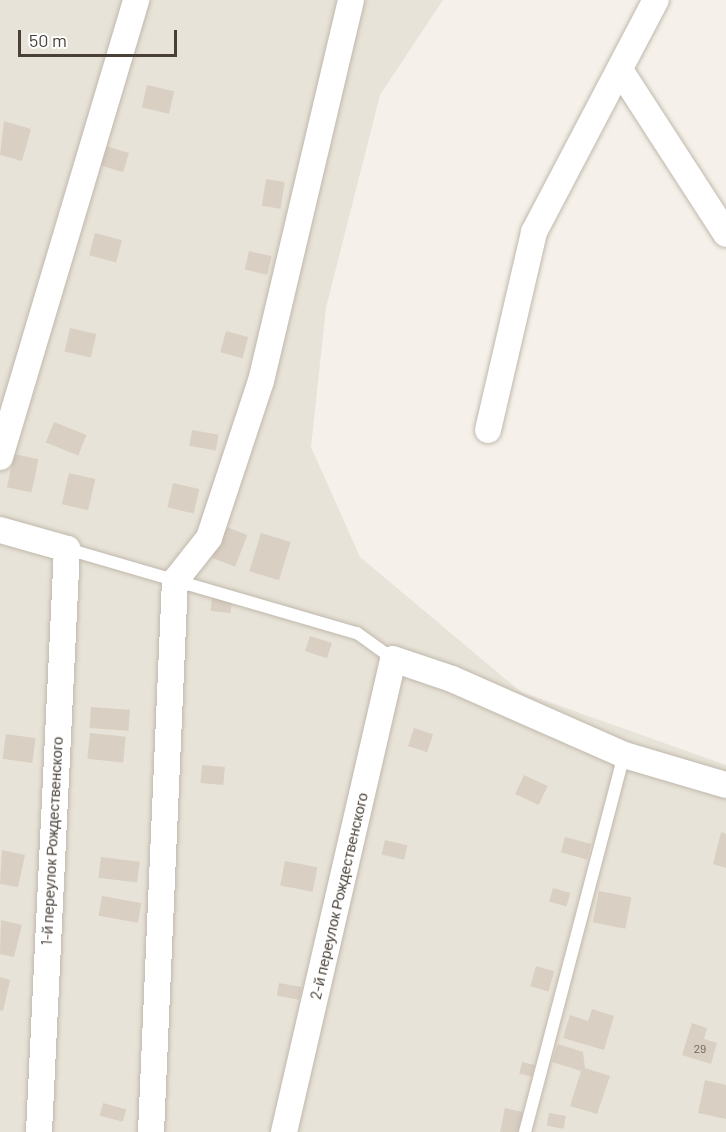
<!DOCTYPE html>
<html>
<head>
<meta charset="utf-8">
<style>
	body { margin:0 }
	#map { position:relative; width:726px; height:1132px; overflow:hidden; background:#f5f1ea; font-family:Barlow,sans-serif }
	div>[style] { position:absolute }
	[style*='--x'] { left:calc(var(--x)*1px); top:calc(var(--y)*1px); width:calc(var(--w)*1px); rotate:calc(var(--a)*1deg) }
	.residential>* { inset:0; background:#e8e3d8 }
	.building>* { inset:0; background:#d9cfc2; transform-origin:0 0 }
	.roads { filter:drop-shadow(0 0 2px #c0b8ac) drop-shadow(0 0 2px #c0b8ac) }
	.service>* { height:12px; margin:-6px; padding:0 6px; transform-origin:6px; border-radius:6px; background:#fff }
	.minor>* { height:26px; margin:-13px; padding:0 13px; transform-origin:13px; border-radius:13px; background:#fff }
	span { translate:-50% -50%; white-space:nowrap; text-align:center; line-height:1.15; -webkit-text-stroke:5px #fff; paint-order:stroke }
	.number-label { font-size:12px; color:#6d645a }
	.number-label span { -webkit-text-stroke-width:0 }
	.street-label { font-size:15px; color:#494138 }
	.scale { position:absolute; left:18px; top:30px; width:159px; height:27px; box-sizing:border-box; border:3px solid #494138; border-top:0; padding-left:8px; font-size:18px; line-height:21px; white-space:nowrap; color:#494138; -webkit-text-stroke:4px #fff; paint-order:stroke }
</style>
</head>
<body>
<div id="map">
	<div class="residential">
		<div style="clip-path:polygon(0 0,443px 0,380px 95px,326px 308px,311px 447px,360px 557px,521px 692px,726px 765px,726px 1132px,0 1132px)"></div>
	</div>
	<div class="building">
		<div style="left:147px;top:85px;width:28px;height:23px;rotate:13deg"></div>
		<div style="clip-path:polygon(4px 121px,31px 129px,22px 161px,0 155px)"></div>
		<div style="left:106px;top:146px;width:24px;height:20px;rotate:17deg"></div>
		<div style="left:266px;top:179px;width:19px;height:27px;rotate:9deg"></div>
		<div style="left:95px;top:233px;width:28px;height:23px;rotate:15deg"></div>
		<div style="left:249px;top:251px;width:23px;height:19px;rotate:13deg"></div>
		<div style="left:70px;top:328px;width:27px;height:24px;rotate:13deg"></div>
		<div style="left:226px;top:331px;width:23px;height:22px;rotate:15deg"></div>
		<div style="left:54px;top:422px;width:35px;height:22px;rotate:22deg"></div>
		<div style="left:192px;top:430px;width:27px;height:16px;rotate:10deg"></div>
		<div style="left:14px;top:454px;width:25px;height:34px;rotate:12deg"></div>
		<div style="left:69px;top:473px;width:27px;height:32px;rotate:13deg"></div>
		<div style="left:173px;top:483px;width:27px;height:25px;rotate:13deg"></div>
		<div style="left:224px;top:526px;width:25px;height:34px;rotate:21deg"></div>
		<div style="left:261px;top:533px;width:31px;height:40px;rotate:17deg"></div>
		<div style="left:212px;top:598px;width:20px;height:13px;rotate:6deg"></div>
		<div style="left:310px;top:636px;width:23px;height:16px;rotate:18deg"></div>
		<div style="left:91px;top:707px;width:39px;height:21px;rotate:4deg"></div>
		<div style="left:414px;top:728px;width:20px;height:19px;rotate:18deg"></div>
		<div style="left:90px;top:733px;width:36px;height:26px;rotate:6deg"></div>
		<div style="left:6px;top:734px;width:30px;height:25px;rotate:8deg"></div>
		<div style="left:202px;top:765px;width:23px;height:18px;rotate:5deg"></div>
		<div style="left:524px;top:775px;width:26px;height:21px;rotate:25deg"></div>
		<div style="clip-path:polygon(721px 832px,726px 834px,726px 868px,713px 864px)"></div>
		<div style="left:565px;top:837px;width:27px;height:16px;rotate:15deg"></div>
		<div style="left:385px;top:840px;width:23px;height:15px;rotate:13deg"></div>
		<div style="clip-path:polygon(2px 850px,25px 855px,18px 887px,0 884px)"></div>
		<div style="left:101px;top:857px;width:39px;height:21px;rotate:7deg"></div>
		<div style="left:285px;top:861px;width:33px;height:25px;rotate:11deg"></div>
		<div style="left:553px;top:888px;width:18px;height:14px;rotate:16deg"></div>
		<div style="left:599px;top:891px;width:33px;height:32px;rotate:11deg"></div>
		<div style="left:102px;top:896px;width:40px;height:20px;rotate:10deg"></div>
		<div style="clip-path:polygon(1px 920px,22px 925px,14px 957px,0 954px)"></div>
		<div style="left:536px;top:966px;width:19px;height:21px;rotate:16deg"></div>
		<div style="clip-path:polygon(0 977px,10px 980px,3px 1011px,0 1010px)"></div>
		<div style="left:279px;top:983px;width:23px;height:13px;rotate:10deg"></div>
		<div style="clip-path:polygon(592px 1009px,614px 1016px,604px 1050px,563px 1038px,570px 1015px,588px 1021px)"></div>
		<div style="clip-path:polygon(692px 1023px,707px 1028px,704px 1039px,717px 1043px,711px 1064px,682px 1055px)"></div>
		<div style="clip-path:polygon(558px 1044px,583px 1052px,585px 1068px,610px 1076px,597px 1114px,570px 1106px,581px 1071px,552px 1062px)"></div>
		<div style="left:522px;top:1062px;width:13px;height:12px;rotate:13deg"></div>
		<div style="clip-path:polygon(705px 1080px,726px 1085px,726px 1119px,698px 1113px)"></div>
		<div style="left:103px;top:1103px;width:24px;height:13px;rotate:15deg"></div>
		<div style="clip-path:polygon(505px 1108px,523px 1112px,518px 1132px,500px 1132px)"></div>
		<div style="left:549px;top:1113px;width:17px;height:13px;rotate:10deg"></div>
	</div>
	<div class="roads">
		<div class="service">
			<div style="--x:67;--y:549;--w:302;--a:16.2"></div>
			<div style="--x:357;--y:633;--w:44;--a:35.8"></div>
			<div style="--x:525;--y:1132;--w:390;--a:-75.3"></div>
		</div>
		<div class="minor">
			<div style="--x:620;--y:70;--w:195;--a:57.1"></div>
			<div style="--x:488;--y:430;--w:203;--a:-76.9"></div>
			<div style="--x:534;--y:232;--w:262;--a:-62.3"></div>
			<div style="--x:0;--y:457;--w:477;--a:-73.4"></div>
			<div style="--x:0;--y:530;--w:70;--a:15.8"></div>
			<div style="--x:67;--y:549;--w:584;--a:92.75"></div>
			<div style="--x:151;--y:1132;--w:552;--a:-87.51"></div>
			<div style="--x:175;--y:581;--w:55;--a:-51.7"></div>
			<div style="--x:209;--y:538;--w:165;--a:-71.7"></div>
			<div style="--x:261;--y:381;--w:391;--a:-76.7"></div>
			<div style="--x:284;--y:1132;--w:485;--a:-77"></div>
			<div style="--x:393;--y:659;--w:62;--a:18.7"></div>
			<div style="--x:452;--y:679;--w:188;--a:23.8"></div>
			<div style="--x:624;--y:755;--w:106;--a:16.4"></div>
		</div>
	</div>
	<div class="number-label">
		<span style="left:700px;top:1049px">29</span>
	</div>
	<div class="street-label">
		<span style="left:52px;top:841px;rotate:-87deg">1-й переулок Рождественского</span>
		<span style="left:339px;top:896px;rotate:-77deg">2-й переулок Рождественского</span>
	</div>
	<div class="scale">50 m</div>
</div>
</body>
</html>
